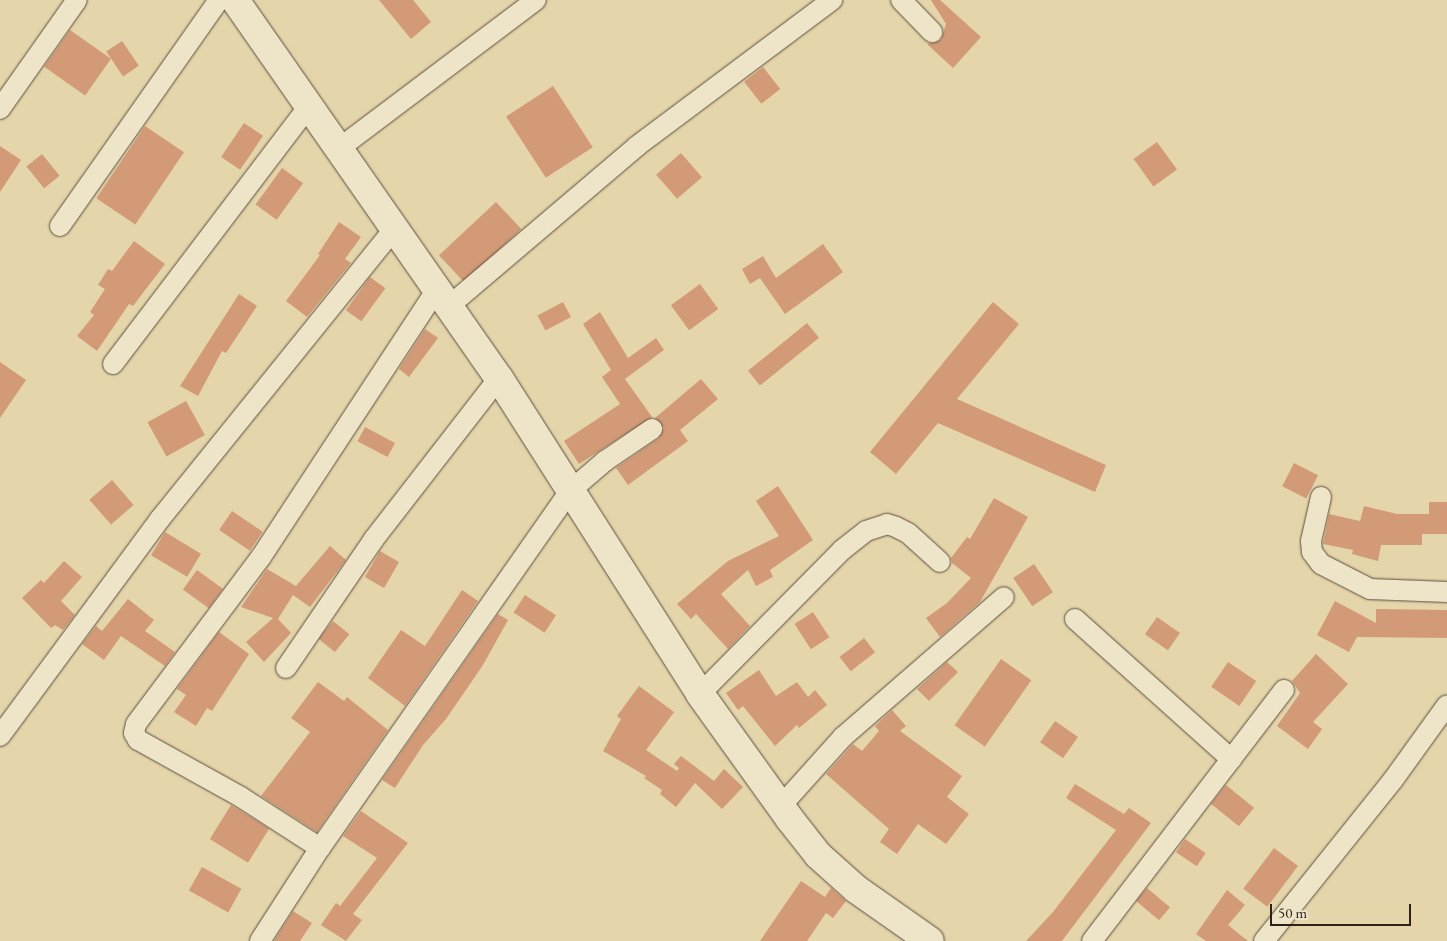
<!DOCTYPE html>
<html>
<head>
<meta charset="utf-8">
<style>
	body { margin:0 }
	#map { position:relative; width:1447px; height:941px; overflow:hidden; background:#e5d5aa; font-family:"EB Garamond",serif }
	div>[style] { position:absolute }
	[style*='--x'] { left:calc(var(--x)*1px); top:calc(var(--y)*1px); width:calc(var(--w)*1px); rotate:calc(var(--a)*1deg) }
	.building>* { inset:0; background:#d39a78; transform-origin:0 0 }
	.roads { filter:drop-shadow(0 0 1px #5b4e3f) drop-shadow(0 0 1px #5b4e3f) }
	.street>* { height:20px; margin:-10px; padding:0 10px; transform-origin:10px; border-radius:10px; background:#eee4c8 }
	.secondary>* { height:28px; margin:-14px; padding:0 14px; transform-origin:14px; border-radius:14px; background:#eee4c8 }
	span { translate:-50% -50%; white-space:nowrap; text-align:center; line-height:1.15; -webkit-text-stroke:4px #eee4c8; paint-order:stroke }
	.scale { position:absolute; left:1270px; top:904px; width:141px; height:22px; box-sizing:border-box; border:2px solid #2d211b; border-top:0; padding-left:6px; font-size:15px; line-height:18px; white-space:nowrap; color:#2d211b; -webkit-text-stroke:4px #eee4c8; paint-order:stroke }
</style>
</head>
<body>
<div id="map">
	<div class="building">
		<div style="clip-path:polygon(379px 0,413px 0,431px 22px,411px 39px)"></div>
		<div style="clip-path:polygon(931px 0,940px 0,981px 37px,953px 68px,927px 44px,941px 40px,946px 24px)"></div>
		<div style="left:70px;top:30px;width:50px;height:45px;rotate:35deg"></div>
		<div style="left:122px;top:41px;width:30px;height:19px;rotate:56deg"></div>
		<div style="left:763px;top:67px;width:28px;height:24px;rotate:52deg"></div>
		<div style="left:553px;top:86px;width:73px;height:56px;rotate:57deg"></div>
		<div style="left:244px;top:123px;width:23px;height:41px;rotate:34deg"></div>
		<div style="left:145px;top:126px;width:47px;height:87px;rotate:34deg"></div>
		<div style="left:1157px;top:142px;width:34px;height:29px;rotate:54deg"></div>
		<div style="clip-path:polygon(0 146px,21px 160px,0 192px)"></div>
		<div style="left:681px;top:153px;width:32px;height:33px;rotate:49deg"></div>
		<div style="left:42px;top:154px;width:28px;height:20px;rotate:51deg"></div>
		<div style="left:282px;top:168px;width:26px;height:45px;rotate:36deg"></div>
		<div style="left:496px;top:202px;width:37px;height:78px;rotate:47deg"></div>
		<div style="clip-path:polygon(339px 222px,361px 237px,345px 259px,351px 263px,307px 317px,286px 301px,320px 255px,318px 254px)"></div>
		<div style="clip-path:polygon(134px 241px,165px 264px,133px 306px,129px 304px,97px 351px,77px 336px,94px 315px,90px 312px,105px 289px,98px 285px,108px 269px,112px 271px)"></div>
		<div style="clip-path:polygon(823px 244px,843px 272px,785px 314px,760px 278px,750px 284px,742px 269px,763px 256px,776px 278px)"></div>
		<div style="left:370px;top:277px;width:19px;height:41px;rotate:36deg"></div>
		<div style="left:700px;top:284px;width:31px;height:36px;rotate:54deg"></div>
		<div style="clip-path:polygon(239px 294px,257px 306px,226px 353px,222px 351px,198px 396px,180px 386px)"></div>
		<div style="left:563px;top:302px;width:17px;height:29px;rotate:62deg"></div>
		<div style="clip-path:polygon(993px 302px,1019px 324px,957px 399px,1106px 465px,1095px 492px,938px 423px,896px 474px,870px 452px)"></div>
		<div style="clip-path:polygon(600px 312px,628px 358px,656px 338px,664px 350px,625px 379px,652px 417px,579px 464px,564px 441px,620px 404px,602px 377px,611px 370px,583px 324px)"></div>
		<div style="left:807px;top:323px;width:19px;height:76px;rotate:51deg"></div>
		<div style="clip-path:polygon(425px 329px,438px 338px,409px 377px,399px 369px)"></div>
		<div style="clip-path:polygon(0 362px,26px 380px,0 418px)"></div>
		<div style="clip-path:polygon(701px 379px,718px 399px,680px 430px,688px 441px,628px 485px,616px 468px,659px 438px,664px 428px,655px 418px)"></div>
		<div style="left:186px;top:401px;width:39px;height:44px;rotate:61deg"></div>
		<div style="left:365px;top:427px;width:34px;height:16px;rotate:28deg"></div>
		<div style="left:1294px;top:463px;width:27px;height:26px;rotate:27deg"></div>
		<div style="left:112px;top:480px;width:33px;height:30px;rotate:49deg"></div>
		<div style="clip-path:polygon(778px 486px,813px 540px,770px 570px,773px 577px,756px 586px,748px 570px,721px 594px,750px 626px,728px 649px,696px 614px,691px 619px,677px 604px,728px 561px,779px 536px,756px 501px)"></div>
		<div style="clip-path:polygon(994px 498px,1028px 517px,980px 602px,940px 637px,926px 618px,947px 603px,971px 578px,952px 563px,951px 558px,967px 537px,970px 539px)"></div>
		<div style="clip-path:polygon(1429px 502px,1447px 502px,1447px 534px,1422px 534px,1422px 545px,1381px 545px,1378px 561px,1352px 554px,1353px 550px,1323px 544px,1329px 514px,1360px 521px,1364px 506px,1397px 514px,1429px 514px)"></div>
		<div style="left:232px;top:511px;width:37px;height:23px;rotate:34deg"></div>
		<div style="left:165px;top:532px;width:42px;height:27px;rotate:31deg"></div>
		<div style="clip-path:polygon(330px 546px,346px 560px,310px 607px,293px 595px,278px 619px,291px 633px,264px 662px,246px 642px,273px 618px,241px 607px,267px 569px,296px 586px)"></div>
		<div style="left:380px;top:551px;width:22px;height:30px;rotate:30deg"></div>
		<div style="clip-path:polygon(64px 561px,82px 577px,61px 601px,75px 615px,63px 630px,55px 625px,51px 628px,22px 598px,41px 580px,44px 583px)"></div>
		<div style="left:1034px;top:564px;width:34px;height:25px;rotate:56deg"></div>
		<div style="left:197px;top:570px;width:32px;height:24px;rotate:36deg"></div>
		<div style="clip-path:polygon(462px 590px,478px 601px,405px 706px,368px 678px,401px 630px,425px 646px)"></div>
		<div style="left:525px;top:595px;width:37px;height:21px;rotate:33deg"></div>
		<div style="clip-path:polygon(128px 599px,154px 620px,145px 631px,175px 652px,165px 666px,121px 636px,104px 660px,82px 644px,96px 626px,102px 631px)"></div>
		<div style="clip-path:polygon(1335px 601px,1376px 623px,1376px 609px,1447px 610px,1447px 638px,1357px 637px,1349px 652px,1317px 635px)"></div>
		<div style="left:813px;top:612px;width:30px;height:22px;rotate:57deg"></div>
		<div style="clip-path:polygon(498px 614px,508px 620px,483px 665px,446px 719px,423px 745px,395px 788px,382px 780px)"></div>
		<div style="left:1157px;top:617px;width:28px;height:21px;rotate:35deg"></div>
		<div style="left:333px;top:621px;width:21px;height:23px;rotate:39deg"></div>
		<div style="clip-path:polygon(219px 632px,249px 654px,212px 711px,207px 708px,196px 726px,174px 712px,186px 695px,177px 689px)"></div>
		<div style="left:864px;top:638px;width:18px;height:31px;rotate:52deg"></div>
		<div style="clip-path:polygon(1316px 654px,1348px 684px,1313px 722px,1322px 729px,1308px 749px,1277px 726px,1300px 693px,1292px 681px)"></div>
		<div style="left:1001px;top:659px;width:37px;height:81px;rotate:35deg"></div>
		<div style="clip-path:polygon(947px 662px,958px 672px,929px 701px,917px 689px)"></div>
		<div style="left:1228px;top:662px;width:34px;height:30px;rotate:34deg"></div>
		<div style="clip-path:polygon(759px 670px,776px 696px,797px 682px,808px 697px,815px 690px,827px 705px,799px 728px,797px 725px,775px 746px,743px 706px,738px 710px,726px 693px)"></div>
		<div style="clip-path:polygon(318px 682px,344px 701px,347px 697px,388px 730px,317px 832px,261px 796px,310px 732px,291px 718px)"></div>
		<div style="clip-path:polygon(639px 686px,674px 712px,646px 750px,677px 771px,679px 768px,674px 764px,681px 756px,714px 781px,724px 769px,743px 787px,722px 809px,695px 783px,676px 807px,660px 794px,662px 790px,644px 778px,646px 776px,603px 751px,621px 719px,617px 716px)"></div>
		<div style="clip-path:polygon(892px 710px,906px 726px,900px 731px,962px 776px,947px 797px,969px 814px,946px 844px,918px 824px,897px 854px,880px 842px,889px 829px,826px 774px,853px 744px,862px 751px,879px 731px,875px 726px)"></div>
		<div style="left:1055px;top:721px;width:28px;height:26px;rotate:35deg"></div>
		<div style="clip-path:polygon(1075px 784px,1124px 814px,1129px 808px,1151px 823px,1062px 941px,1026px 941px,1053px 912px,1116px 830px,1066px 798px)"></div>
		<div style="left:1226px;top:785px;width:36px;height:24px;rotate:39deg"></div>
		<div style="left:231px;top:805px;width:45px;height:40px;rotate:32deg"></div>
		<div style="clip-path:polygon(361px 811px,408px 843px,353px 914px,362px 920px,346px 941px,321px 925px,336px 903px,340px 906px,377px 858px,343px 836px)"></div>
		<div style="left:1185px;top:839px;width:25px;height:16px;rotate:34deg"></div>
		<div style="left:1274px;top:848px;width:30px;height:51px;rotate:37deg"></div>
		<div style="left:202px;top:867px;width:45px;height:27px;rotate:29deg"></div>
		<div style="clip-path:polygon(801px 881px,825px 897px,831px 888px,846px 901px,833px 918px,826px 913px,807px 941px,760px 941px)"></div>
		<div style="left:1147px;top:888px;width:30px;height:17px;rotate:40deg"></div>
		<div style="clip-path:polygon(1227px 890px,1245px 905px,1228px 925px,1248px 941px,1206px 941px,1196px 934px)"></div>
		<div style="clip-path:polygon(293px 911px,312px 923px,300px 941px,274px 941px)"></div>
	</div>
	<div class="roads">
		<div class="street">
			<div style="--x:901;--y:0;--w:45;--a:45.9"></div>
			<div style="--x:0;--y:109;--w:133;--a:-54.8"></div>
			<div style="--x:337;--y:150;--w:249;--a:-37"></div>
			<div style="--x:60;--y:226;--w:276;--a:-54.9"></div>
			<div style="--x:448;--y:307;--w:248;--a:-40.4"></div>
			<div style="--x:637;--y:146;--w:244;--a:-36.8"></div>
			<div style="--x:113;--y:364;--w:324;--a:-52.8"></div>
			<div style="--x:1321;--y:497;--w:45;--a:102.8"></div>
			<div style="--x:1311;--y:541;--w:11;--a:85"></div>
			<div style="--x:1312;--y:552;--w:15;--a:53"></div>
			<div style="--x:1321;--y:564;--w:55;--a:27"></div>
			<div style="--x:1370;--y:589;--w:77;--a:2.2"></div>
			<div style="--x:1075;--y:619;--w:210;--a:41.9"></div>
			<div style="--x:286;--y:668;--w:156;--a:-55.7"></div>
			<div style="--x:374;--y:539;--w:204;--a:-52.2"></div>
			<div style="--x:700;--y:694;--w:202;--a:-45.4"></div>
			<div style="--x:842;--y:550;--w:31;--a:-38"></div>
			<div style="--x:866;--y:531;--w:22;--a:-18"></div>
			<div style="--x:887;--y:524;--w:9;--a:18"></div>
			<div style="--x:896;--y:527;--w:13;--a:27"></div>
			<div style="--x:908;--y:533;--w:43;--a:42.2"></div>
			<div style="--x:0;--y:736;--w:270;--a:-53.6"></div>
			<div style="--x:160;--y:519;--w:373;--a:-51.1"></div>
			<div style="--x:781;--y:806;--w:93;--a:-48.1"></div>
			<div style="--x:843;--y:737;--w:213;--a:-41"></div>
			<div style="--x:320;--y:848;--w:94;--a:-147.2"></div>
			<div style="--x:241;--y:797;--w:118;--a:-151"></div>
			<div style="--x:138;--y:740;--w:8;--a:-120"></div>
			<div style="--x:134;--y:733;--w:9;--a:-77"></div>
			<div style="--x:136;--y:724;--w:209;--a:-53.2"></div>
			<div style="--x:261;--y:557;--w:321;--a:-56.7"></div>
			<div style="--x:260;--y:941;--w:111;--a:-57.2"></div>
			<div style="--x:320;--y:848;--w:434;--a:-55"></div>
			<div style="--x:569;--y:492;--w:48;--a:-40.7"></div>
			<div style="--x:605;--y:461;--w:57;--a:-34.2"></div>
			<div style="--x:1092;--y:941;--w:316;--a:-52.6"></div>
			<div style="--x:1264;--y:941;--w:206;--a:-51.3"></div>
			<div style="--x:1393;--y:780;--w:92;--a:-54.2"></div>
		</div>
		<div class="secondary">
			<div style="--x:235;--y:0;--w:461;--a:55.1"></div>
			<div style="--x:499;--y:378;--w:375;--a:57.5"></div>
			<div style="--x:700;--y:694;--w:153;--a:54.3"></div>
			<div style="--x:789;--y:818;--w:47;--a:51.9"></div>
			<div style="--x:818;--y:855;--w:51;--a:41.8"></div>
			<div style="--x:856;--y:889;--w:90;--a:35.1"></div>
		</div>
	</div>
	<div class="scale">50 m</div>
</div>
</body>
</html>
